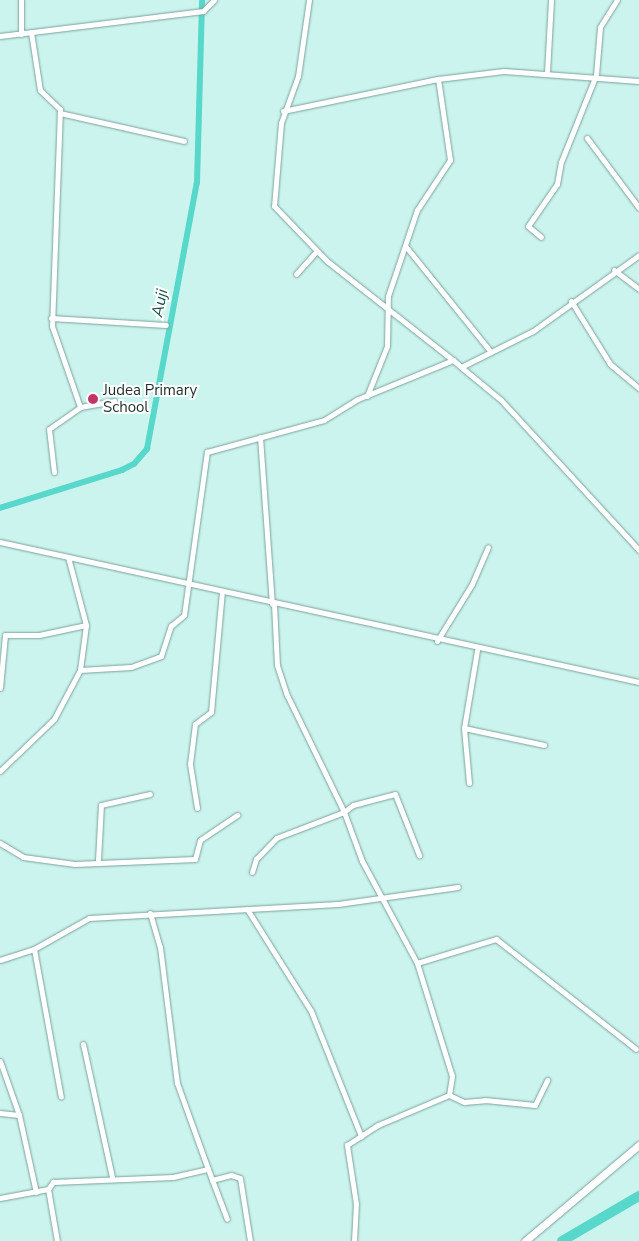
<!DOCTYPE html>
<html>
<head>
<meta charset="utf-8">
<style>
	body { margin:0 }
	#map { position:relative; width:639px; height:1241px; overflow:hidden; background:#ccf4ee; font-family:"Nunito Sans",sans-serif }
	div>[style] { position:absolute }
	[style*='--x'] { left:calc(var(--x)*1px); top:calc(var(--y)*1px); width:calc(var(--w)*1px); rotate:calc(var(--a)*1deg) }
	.canal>* { height:5.5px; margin:-2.75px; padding:0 2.75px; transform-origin:2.75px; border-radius:2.75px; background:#58d8ca }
	.river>* { height:10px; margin:-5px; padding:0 5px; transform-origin:5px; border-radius:5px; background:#58d8ca }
	.roads { filter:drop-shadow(0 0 1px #7ba19c) drop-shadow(0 0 1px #7ba19c) }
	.street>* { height:5px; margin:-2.5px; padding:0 2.5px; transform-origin:2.5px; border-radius:2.5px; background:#fff }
	.secondary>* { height:7px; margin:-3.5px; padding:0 3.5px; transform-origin:3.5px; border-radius:3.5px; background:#fff }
	.dots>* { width:14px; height:14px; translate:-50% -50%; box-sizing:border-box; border:2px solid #fff; border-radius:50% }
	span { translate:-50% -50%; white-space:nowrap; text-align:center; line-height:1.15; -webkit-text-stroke:4px #fff; paint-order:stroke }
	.poi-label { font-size:15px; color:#1f2e2c }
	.left { translate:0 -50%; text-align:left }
	.water-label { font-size:16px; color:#1d534d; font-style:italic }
</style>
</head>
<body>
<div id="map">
	<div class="canal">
		<div style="--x:0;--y:508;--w:128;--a:-17.3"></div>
		<div style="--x:122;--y:470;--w:13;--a:-27"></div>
		<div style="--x:134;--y:464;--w:20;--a:-49"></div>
		<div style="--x:147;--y:449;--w:271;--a:-79.4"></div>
		<div style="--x:197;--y:183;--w:183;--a:-88.4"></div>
	</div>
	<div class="river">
		<div style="--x:562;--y:1241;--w:89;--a:-30.3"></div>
	</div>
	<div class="roads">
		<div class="street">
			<div style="--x:309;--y:0;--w:77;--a:98.2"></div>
			<div style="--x:298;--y:76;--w:50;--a:109.9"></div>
			<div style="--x:281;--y:123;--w:83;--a:94.8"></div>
			<div style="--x:274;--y:206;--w:76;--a:46.1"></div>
			<div style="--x:327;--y:261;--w:160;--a:38.2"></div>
			<div style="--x:31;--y:32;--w:59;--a:81.2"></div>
			<div style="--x:40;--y:90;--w:28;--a:44"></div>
			<div style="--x:60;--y:109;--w:217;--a:92.1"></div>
			<div style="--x:52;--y:326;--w:86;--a:70.9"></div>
			<div style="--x:80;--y:407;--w:35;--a:-10"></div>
			<div style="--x:21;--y:34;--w:34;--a:-90"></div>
			<div style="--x:0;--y:36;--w:205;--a:-7"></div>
			<div style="--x:203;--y:11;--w:16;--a:-45"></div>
			<div style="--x:547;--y:72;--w:72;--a:-86.8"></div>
			<div style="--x:283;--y:111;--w:158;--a:-11.7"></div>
			<div style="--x:438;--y:79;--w:66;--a:-6.9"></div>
			<div style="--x:504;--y:71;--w:135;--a:4.2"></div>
			<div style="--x:60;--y:113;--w:127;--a:12.7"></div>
			<div style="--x:587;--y:138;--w:87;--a:53.4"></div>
			<div style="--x:541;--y:237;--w:17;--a:-140"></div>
			<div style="--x:528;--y:226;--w:51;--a:-55.4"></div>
			<div style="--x:557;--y:184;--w:22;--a:-80"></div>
			<div style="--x:561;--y:162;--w:94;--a:-68.1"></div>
			<div style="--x:596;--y:75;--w:48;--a:-85.2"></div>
			<div style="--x:600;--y:27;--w:32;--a:-58"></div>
			<div style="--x:407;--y:248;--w:134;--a:51.1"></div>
			<div style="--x:614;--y:270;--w:31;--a:37"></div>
			<div style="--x:296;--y:274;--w:31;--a:-48"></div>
			<div style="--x:571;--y:301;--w:74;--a:58.2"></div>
			<div style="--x:610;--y:364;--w:38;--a:40"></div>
			<div style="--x:51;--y:318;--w:115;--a:3.5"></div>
			<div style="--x:461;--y:367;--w:52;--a:39.5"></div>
			<div style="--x:501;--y:400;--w:204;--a:47.4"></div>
			<div style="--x:367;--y:396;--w:54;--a:-68.2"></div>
			<div style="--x:387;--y:346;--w:50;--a:-88.9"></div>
			<div style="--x:388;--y:296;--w:91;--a:-71.4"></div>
			<div style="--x:417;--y:210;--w:60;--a:-56.6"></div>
			<div style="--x:450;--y:160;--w:82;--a:-98.4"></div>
			<div style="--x:260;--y:437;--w:167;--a:85.9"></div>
			<div style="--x:54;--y:472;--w:43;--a:-96.6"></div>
			<div style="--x:49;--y:429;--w:38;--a:-35"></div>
			<div style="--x:0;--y:542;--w:654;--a:12.36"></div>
			<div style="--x:274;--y:604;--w:61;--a:87.2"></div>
			<div style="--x:277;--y:665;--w:32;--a:72"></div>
			<div style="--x:287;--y:695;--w:130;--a:64"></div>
			<div style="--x:344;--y:812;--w:52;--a:69.8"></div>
			<div style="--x:362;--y:861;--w:116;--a:61.7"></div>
			<div style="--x:417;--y:963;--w:118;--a:72.8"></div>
			<div style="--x:452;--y:1076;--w:19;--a:99"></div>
			<div style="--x:449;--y:1095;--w:17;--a:25"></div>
			<div style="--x:464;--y:1102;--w:21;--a:-5"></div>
			<div style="--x:485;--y:1100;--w:50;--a:5.7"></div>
			<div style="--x:535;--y:1105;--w:28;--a:-64"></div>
			<div style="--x:437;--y:641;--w:67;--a:-58.4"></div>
			<div style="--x:472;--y:584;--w:40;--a:-66.6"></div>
			<div style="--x:80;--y:670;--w:51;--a:-3.4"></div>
			<div style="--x:131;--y:667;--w:32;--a:-20"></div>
			<div style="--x:161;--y:656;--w:32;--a:-72"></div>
			<div style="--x:171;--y:626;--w:17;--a:-40"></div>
			<div style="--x:184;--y:615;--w:165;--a:-82"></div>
			<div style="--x:207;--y:452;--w:121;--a:-15.3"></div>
			<div style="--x:324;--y:420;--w:40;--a:-32"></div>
			<div style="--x:358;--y:399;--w:103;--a:-22.3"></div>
			<div style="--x:453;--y:360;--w:11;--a:41"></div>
			<div style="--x:461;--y:367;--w:80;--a:-26.6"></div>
			<div style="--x:533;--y:331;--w:130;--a:-35.6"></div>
			<div style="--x:0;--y:688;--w:53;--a:-84.6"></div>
			<div style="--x:5;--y:635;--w:34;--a:0"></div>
			<div style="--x:39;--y:635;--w:48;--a:-12"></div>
			<div style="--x:464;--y:728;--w:82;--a:12"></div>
			<div style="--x:0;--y:771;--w:75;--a:-43.9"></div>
			<div style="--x:54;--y:719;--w:55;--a:-62"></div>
			<div style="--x:80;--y:670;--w:45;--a:-82.4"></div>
			<div style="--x:86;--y:625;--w:70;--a:-104.8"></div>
			<div style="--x:469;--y:783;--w:55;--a:-95.2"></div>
			<div style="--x:464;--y:728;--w:79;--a:-80.5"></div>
			<div style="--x:197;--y:808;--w:45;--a:-99"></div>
			<div style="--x:190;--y:764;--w:40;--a:-82.9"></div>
			<div style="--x:195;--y:724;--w:20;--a:-37"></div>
			<div style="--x:211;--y:712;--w:121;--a:-84.8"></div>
			<div style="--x:0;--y:843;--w:27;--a:31"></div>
			<div style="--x:23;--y:857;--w:52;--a:7.7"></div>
			<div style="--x:75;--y:864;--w:120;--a:-2.4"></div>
			<div style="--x:195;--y:859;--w:20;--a:-75"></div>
			<div style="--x:200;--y:840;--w:45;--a:-34"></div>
			<div style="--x:98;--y:860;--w:55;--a:-86.9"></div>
			<div style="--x:101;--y:805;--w:50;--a:-12.7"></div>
			<div style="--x:252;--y:872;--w:14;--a:-73"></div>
			<div style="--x:256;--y:859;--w:29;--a:-46"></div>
			<div style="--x:276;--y:838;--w:73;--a:-20.9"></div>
			<div style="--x:344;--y:812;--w:11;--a:-38"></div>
			<div style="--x:353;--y:805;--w:43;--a:-14.7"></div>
			<div style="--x:395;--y:794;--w:66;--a:68.5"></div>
			<div style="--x:247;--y:909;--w:120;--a:57.9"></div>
			<div style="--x:311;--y:1011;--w:135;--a:68.2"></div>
			<div style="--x:150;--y:913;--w:35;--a:74"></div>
			<div style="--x:160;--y:947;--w:137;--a:82.9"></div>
			<div style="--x:177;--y:1083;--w:91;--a:70.2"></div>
			<div style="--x:34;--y:949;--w:150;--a:79.7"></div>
			<div style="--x:0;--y:960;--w:36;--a:-18"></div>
			<div style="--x:34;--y:949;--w:63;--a:-29.4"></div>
			<div style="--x:89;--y:918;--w:249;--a:-3.2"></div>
			<div style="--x:338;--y:904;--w:121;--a:-8.1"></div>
			<div style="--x:417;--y:963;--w:83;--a:-16.9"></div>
			<div style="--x:496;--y:939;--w:178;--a:38.2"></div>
			<div style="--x:83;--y:1044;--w:136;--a:77.7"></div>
			<div style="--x:0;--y:1061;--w:57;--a:70.6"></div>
			<div style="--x:0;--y:1113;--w:19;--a:6"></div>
			<div style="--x:19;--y:1115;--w:79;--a:77.6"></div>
			<div style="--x:212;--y:1180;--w:20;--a:-15"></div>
			<div style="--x:231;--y:1175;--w:9;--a:18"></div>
			<div style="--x:240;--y:1178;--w:64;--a:81"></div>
			<div style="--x:0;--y:1198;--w:49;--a:-10.6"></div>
			<div style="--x:57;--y:1241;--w:53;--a:-99.8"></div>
			<div style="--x:48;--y:1189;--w:9;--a:-54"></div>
			<div style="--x:53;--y:1182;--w:120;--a:-2.4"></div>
			<div style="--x:173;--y:1177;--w:36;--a:-13"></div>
			<div style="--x:208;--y:1169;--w:53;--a:69.2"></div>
			<div style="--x:354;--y:1241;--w:37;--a:-87"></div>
			<div style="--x:356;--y:1204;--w:60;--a:-98.7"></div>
			<div style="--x:347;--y:1145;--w:37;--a:-33"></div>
			<div style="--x:378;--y:1125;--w:77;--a:-22.9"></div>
		</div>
		<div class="secondary">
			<div style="--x:525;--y:1241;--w:149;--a:-40.1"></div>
		</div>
	</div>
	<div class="dots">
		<div style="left:93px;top:399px;background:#c33564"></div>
	</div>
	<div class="poi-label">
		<span class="left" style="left:103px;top:399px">Judea Primary<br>School</span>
	</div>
	<div class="water-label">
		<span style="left:160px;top:303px;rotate:-79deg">Auji</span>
	</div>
</div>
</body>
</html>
